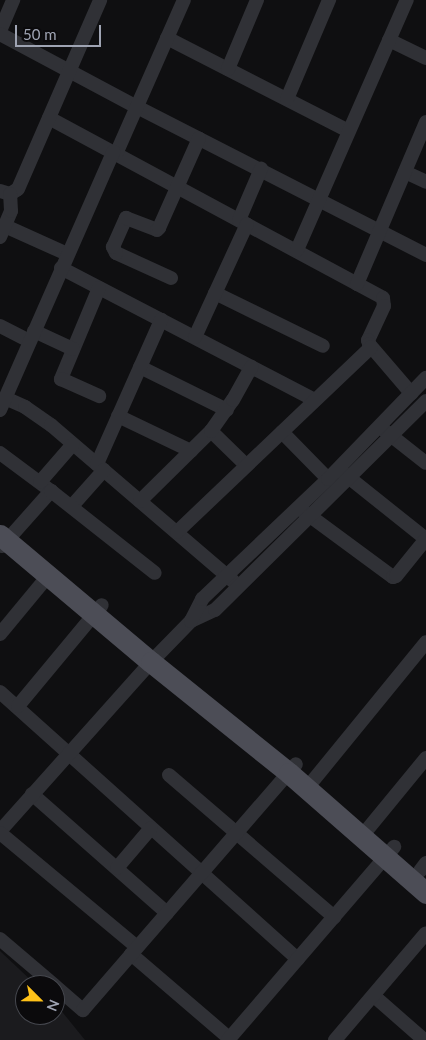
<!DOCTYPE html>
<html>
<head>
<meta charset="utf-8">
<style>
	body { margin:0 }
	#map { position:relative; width:426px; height:1040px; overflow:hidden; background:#0f0f11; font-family:Lato,sans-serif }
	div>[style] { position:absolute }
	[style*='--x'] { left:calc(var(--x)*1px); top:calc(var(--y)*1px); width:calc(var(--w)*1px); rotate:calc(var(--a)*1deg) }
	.built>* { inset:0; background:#1b1b1e }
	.minor>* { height:14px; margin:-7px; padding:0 7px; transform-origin:7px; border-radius:7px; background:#303136 }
	.primary>* { height:21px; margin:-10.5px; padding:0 10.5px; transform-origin:10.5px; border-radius:10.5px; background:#4c4d56 }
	span { translate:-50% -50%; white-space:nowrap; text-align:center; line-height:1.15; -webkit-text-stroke:5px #0b0a0c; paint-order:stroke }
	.north { position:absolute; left:15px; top:975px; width:50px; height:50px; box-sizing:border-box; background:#0b0a0c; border:1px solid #46484f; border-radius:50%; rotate:113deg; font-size:14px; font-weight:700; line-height:20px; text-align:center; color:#9fa4b3 }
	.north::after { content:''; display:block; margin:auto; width:18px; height:22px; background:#ffc219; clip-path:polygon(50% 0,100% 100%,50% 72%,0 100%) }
	.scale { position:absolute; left:15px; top:25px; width:86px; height:22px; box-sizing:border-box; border:2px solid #9fa4b3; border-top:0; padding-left:6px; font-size:15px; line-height:18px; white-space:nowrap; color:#9fa4b3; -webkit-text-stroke:4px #0b0a0c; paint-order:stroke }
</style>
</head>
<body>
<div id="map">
	<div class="built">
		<div style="clip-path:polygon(0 951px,36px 985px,25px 985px,25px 1015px,55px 1015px,55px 1003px,85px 1040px,0 1040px)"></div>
	</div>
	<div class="minor">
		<div style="--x:0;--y:31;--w:34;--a:-67"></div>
		<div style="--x:0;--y:34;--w:155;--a:28.1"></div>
		<div style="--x:137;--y:107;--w:325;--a:27.1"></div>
		<div style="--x:167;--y:38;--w:204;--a:27.1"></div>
		<div style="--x:389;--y:40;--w:41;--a:25.9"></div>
		<div style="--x:228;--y:69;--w:75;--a:-67.2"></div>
		<div style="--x:287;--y:99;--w:108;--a:-67"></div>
		<div style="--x:49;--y:118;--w:379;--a:28.3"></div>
		<div style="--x:383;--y:298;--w:8;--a:83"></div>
		<div style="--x:384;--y:306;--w:38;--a:115"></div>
		<div style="--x:368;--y:340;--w:4;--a:76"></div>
		<div style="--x:369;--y:344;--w:65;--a:49.4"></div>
		<div style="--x:116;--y:154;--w:168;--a:-66.2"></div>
		<div style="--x:405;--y:172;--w:23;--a:25"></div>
		<div style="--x:0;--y:191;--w:10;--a:17"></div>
		<div style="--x:10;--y:194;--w:9;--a:-32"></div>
		<div style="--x:18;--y:189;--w:206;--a:-66.5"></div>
		<div style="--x:239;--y:220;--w:56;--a:-66.7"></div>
		<div style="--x:5;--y:226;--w:68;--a:24.3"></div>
		<div style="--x:0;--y:237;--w:28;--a:-67"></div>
		<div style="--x:11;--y:211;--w:17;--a:-93"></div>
		<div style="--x:297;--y:250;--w:273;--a:-66.3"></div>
		<div style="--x:61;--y:268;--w:286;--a:27.5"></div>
		<div style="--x:171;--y:278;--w:60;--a:-155.6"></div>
		<div style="--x:116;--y:253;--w:7;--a:-117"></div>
		<div style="--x:113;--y:247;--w:32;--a:-66"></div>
		<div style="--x:126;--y:218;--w:33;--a:21"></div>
		<div style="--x:157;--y:230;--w:3;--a:-45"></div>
		<div style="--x:159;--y:228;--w:98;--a:-66"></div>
		<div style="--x:357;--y:284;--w:176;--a:-66.9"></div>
		<div style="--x:99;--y:288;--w:99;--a:112.7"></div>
		<div style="--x:61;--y:379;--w:42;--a:24.1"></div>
		<div style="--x:215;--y:293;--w:120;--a:26.1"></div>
		<div style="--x:0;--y:326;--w:33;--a:27"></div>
		<div style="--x:34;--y:331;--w:43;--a:24.8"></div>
		<div style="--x:195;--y:337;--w:124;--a:-65.3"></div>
		<div style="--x:140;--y:367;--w:97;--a:26.3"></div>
		<div style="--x:5;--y:398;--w:22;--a:24"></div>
		<div style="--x:25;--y:407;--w:32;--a:35"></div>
		<div style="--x:51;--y:425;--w:240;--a:40.6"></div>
		<div style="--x:0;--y:410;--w:282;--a:-66.3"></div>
		<div style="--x:118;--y:416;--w:81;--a:25.6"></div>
		<div style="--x:384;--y:430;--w:53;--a:38.2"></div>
		<div style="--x:211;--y:431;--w:49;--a:44.2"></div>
		<div style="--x:282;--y:432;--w:66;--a:45.6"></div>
		<div style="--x:0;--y:453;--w:64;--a:36.7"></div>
		<div style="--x:97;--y:464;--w:158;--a:-66"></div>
		<div style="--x:342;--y:472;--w:107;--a:38.6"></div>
		<div style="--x:40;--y:482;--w:50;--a:-49"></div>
		<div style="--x:140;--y:501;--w:100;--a:-44.6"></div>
		<div style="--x:211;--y:431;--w:38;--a:-55"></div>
		<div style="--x:233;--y:400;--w:38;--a:-61"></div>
		<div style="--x:72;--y:506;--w:48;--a:-48.4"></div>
		<div style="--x:302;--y:510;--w:113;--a:36.4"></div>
		<div style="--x:393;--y:577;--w:3;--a:-18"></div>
		<div style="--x:396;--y:576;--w:48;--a:-51"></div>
		<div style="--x:177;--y:532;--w:268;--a:-43.6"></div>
		<div style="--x:2;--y:546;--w:74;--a:-48.3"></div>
		<div style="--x:51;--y:491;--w:132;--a:38.3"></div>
		<div style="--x:191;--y:621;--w:26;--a:-25"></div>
		<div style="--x:215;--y:610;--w:297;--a:-44.7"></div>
		<div style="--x:0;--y:634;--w:75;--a:-50.4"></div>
		<div style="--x:0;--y:692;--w:400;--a:41.9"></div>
		<div style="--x:18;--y:706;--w:131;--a:-50.3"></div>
		<div style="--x:169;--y:775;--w:218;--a:40.7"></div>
		<div style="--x:307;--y:788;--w:188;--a:-50.8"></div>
		<div style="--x:32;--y:794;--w:180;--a:41.4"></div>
		<div style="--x:0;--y:831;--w:227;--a:-48.2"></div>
		<div style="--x:151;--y:662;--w:57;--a:-45.7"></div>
		<div style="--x:191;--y:621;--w:25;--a:-63"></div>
		<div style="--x:202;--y:599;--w:174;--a:-43.6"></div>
		<div style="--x:328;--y:479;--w:141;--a:-45.9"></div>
		<div style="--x:0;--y:833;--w:178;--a:39.8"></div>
		<div style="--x:362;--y:836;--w:101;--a:-50.6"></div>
		<div style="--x:117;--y:868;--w:52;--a:-49.6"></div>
		<div style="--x:420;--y:871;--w:10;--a:-53"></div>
		<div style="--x:0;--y:939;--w:71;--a:40.4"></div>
		<div style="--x:131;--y:954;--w:129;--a:40.6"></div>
		<div style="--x:55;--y:986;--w:37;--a:41"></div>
		<div style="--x:83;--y:1010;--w:325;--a:-49.1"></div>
		<div style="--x:374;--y:996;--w:67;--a:41.3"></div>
		<div style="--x:228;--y:1040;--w:255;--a:-49.3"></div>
		<div style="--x:335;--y:1040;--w:140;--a:-49.6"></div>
	</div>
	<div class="primary">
		<div style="--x:0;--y:535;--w:197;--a:40.1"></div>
		<div style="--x:151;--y:662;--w:177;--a:38.8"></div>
		<div style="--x:289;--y:773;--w:182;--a:41.2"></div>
	</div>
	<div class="north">N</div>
	<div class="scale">50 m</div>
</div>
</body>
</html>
